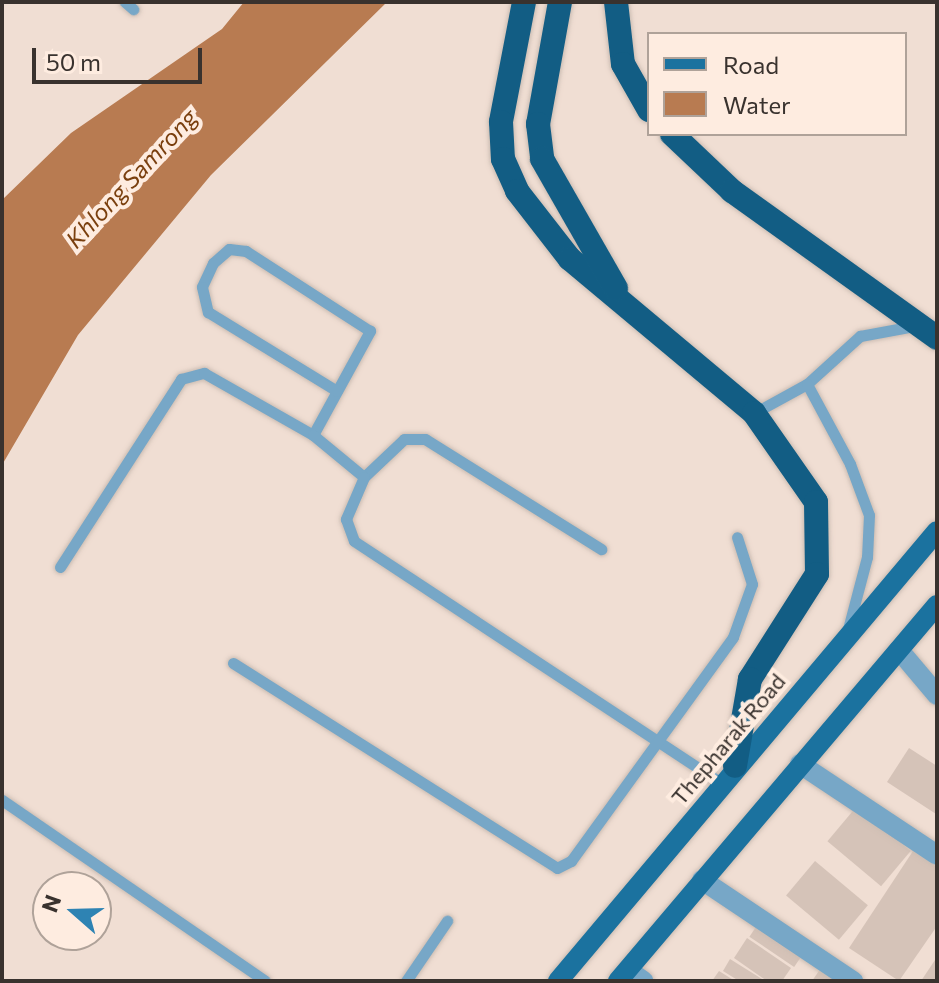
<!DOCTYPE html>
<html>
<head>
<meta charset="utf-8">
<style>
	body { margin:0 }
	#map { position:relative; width:939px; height:983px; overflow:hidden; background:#f0ded3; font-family:Commissioner,sans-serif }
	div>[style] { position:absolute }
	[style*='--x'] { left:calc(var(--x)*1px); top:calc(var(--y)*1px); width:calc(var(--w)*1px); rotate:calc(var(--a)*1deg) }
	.water>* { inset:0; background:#b87b51 }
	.building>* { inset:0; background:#d5c3b8; transform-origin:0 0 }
	.roads { filter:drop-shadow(0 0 2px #cbbcb2) drop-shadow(0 0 2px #cbbcb2) }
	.lane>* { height:11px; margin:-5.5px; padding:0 5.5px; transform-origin:5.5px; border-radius:5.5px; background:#77a7c7 }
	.street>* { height:20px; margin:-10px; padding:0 10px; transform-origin:10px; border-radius:10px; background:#77a7c7 }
	.primary>* { height:20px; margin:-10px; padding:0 10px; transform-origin:10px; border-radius:10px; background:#1b729f }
	.highway>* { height:24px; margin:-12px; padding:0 12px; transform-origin:12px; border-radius:12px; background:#125d84 }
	span { translate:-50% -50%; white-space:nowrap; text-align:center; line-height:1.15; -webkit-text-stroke:8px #feece0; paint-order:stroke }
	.street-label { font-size:22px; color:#39322e }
	.water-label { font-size:24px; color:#7a3f0e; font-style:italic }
	.frame { position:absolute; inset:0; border:4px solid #39322e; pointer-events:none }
	.legend { position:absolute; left:647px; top:32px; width:260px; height:104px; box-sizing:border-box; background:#feece0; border:2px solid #afa299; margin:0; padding:10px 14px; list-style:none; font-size:24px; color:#39322e }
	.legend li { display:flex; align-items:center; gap:16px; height:40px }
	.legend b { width:40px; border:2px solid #afa299 }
	.north { position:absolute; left:32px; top:871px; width:80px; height:80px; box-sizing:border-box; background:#feece0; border:2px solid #afa299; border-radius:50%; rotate:290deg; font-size:22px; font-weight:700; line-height:32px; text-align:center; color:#39322e }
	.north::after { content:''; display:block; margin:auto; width:28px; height:36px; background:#2e83b3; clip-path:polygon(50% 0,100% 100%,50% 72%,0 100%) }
	.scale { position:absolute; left:32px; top:48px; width:170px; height:36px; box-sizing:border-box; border:4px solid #39322e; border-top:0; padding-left:10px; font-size:24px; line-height:28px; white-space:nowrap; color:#39322e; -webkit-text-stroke:6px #feece0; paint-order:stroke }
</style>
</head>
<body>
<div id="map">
	<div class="water">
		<div style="clip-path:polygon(244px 2px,387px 2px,211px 175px,78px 335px,2px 465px,2px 200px,71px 133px,222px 29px)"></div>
	</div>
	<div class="building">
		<div style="clip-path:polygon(909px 748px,937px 766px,936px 814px,887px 782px)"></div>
		<div style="left:857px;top:806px;width:70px;height:46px;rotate:40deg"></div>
		<div style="clip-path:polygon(913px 851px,937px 867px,937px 926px,899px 981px,849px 948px)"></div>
		<div style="left:815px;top:861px;width:69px;height:45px;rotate:40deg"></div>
		<div style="left:760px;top:921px;width:54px;height:19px;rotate:34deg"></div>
		<div style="clip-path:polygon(747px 938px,791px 968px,782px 981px,767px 981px,734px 958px)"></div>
		<div style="clip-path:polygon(937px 957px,937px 981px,921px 981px)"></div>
		<div style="clip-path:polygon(730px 959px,765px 981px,739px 981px,723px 971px)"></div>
		<div style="clip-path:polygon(821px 968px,840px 981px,812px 981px)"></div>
		<div style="clip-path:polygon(719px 971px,735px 981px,712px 981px)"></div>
	</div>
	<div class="roads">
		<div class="lane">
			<div style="--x:125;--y:2;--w:11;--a:41"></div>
			<div style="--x:807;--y:384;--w:72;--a:-42.2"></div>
			<div style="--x:860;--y:336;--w:55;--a:-10.5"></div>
			<div style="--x:754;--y:413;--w:60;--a:-28.7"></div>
			<div style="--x:807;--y:384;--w:91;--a:61.7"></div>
			<div style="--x:850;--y:464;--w:54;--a:69.6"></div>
			<div style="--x:869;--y:515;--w:42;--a:92.7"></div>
			<div style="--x:867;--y:557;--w:74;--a:104.8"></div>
			<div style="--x:313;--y:435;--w:119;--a:-61.3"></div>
			<div style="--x:370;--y:331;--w:148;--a:-147.2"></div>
			<div style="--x:246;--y:251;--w:17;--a:-173"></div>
			<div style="--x:229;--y:249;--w:21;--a:139"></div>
			<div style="--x:213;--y:263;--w:26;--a:115"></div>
			<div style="--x:202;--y:287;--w:26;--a:77"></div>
			<div style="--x:208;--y:312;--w:151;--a:31.5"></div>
			<div style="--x:364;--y:477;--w:55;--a:-43.5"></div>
			<div style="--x:404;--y:439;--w:21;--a:0"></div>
			<div style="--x:425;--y:439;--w:208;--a:32"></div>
			<div style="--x:60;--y:567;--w:224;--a:-57.2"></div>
			<div style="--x:181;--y:379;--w:24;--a:-15"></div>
			<div style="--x:204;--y:373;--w:125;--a:29.6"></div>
			<div style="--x:313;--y:435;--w:66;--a:39.5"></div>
			<div style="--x:364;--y:477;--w:46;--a:113.2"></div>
			<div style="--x:346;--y:519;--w:23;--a:70"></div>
			<div style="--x:354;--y:541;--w:440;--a:33.4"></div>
			<div style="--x:233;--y:663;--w:383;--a:32.3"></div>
			<div style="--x:557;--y:868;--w:16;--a:-27"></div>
			<div style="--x:571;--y:861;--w:276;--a:-54.1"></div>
			<div style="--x:733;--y:637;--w:56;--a:-70.3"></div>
			<div style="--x:752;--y:584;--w:49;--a:-107.7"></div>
			<div style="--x:2;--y:800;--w:319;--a:34.5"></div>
			<div style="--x:406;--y:981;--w:73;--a:-55.7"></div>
		</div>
		<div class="street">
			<div style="--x:899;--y:650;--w:59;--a:49.8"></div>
			<div style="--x:800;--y:764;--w:164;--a:33.6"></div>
			<div style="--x:702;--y:880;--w:182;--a:33.8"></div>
			<div style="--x:628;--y:970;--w:19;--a:36"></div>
		</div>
		<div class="primary">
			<div style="--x:558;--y:981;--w:588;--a:-49.9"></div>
			<div style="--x:618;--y:981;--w:493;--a:-49.7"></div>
		</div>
		<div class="highway">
			<div style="--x:524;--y:2;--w:122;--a:100.9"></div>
			<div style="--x:501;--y:122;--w:37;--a:87"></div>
			<div style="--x:503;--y:159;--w:35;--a:66"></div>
			<div style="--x:517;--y:191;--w:86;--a:52.1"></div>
			<div style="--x:570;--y:259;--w:240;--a:39.9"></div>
			<div style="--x:754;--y:413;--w:108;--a:55.1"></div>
			<div style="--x:816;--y:502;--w:72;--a:89.2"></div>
			<div style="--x:817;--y:574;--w:125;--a:122.5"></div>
			<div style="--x:750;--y:679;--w:88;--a:99.8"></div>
			<div style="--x:560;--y:2;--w:124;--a:100.2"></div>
			<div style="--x:538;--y:124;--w:35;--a:83"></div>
			<div style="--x:542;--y:159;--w:149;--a:60.2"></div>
			<div style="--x:616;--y:2;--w:62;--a:83.6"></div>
			<div style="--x:623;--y:64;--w:53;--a:60.5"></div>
			<div style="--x:672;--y:134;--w:83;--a:43.5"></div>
			<div style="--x:732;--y:191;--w:252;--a:35.6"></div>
		</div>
	</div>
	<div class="street-label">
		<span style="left:728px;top:739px;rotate:-50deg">Thepharak Road</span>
	</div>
	<div class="water-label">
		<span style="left:131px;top:178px;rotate:-47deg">Khlong Samrong</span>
	</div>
	<div class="frame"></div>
	<ul class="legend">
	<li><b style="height:10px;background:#1b729f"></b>Road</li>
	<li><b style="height:22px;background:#b87b51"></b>Water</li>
	</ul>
	<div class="north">N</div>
	<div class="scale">50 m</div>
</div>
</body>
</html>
